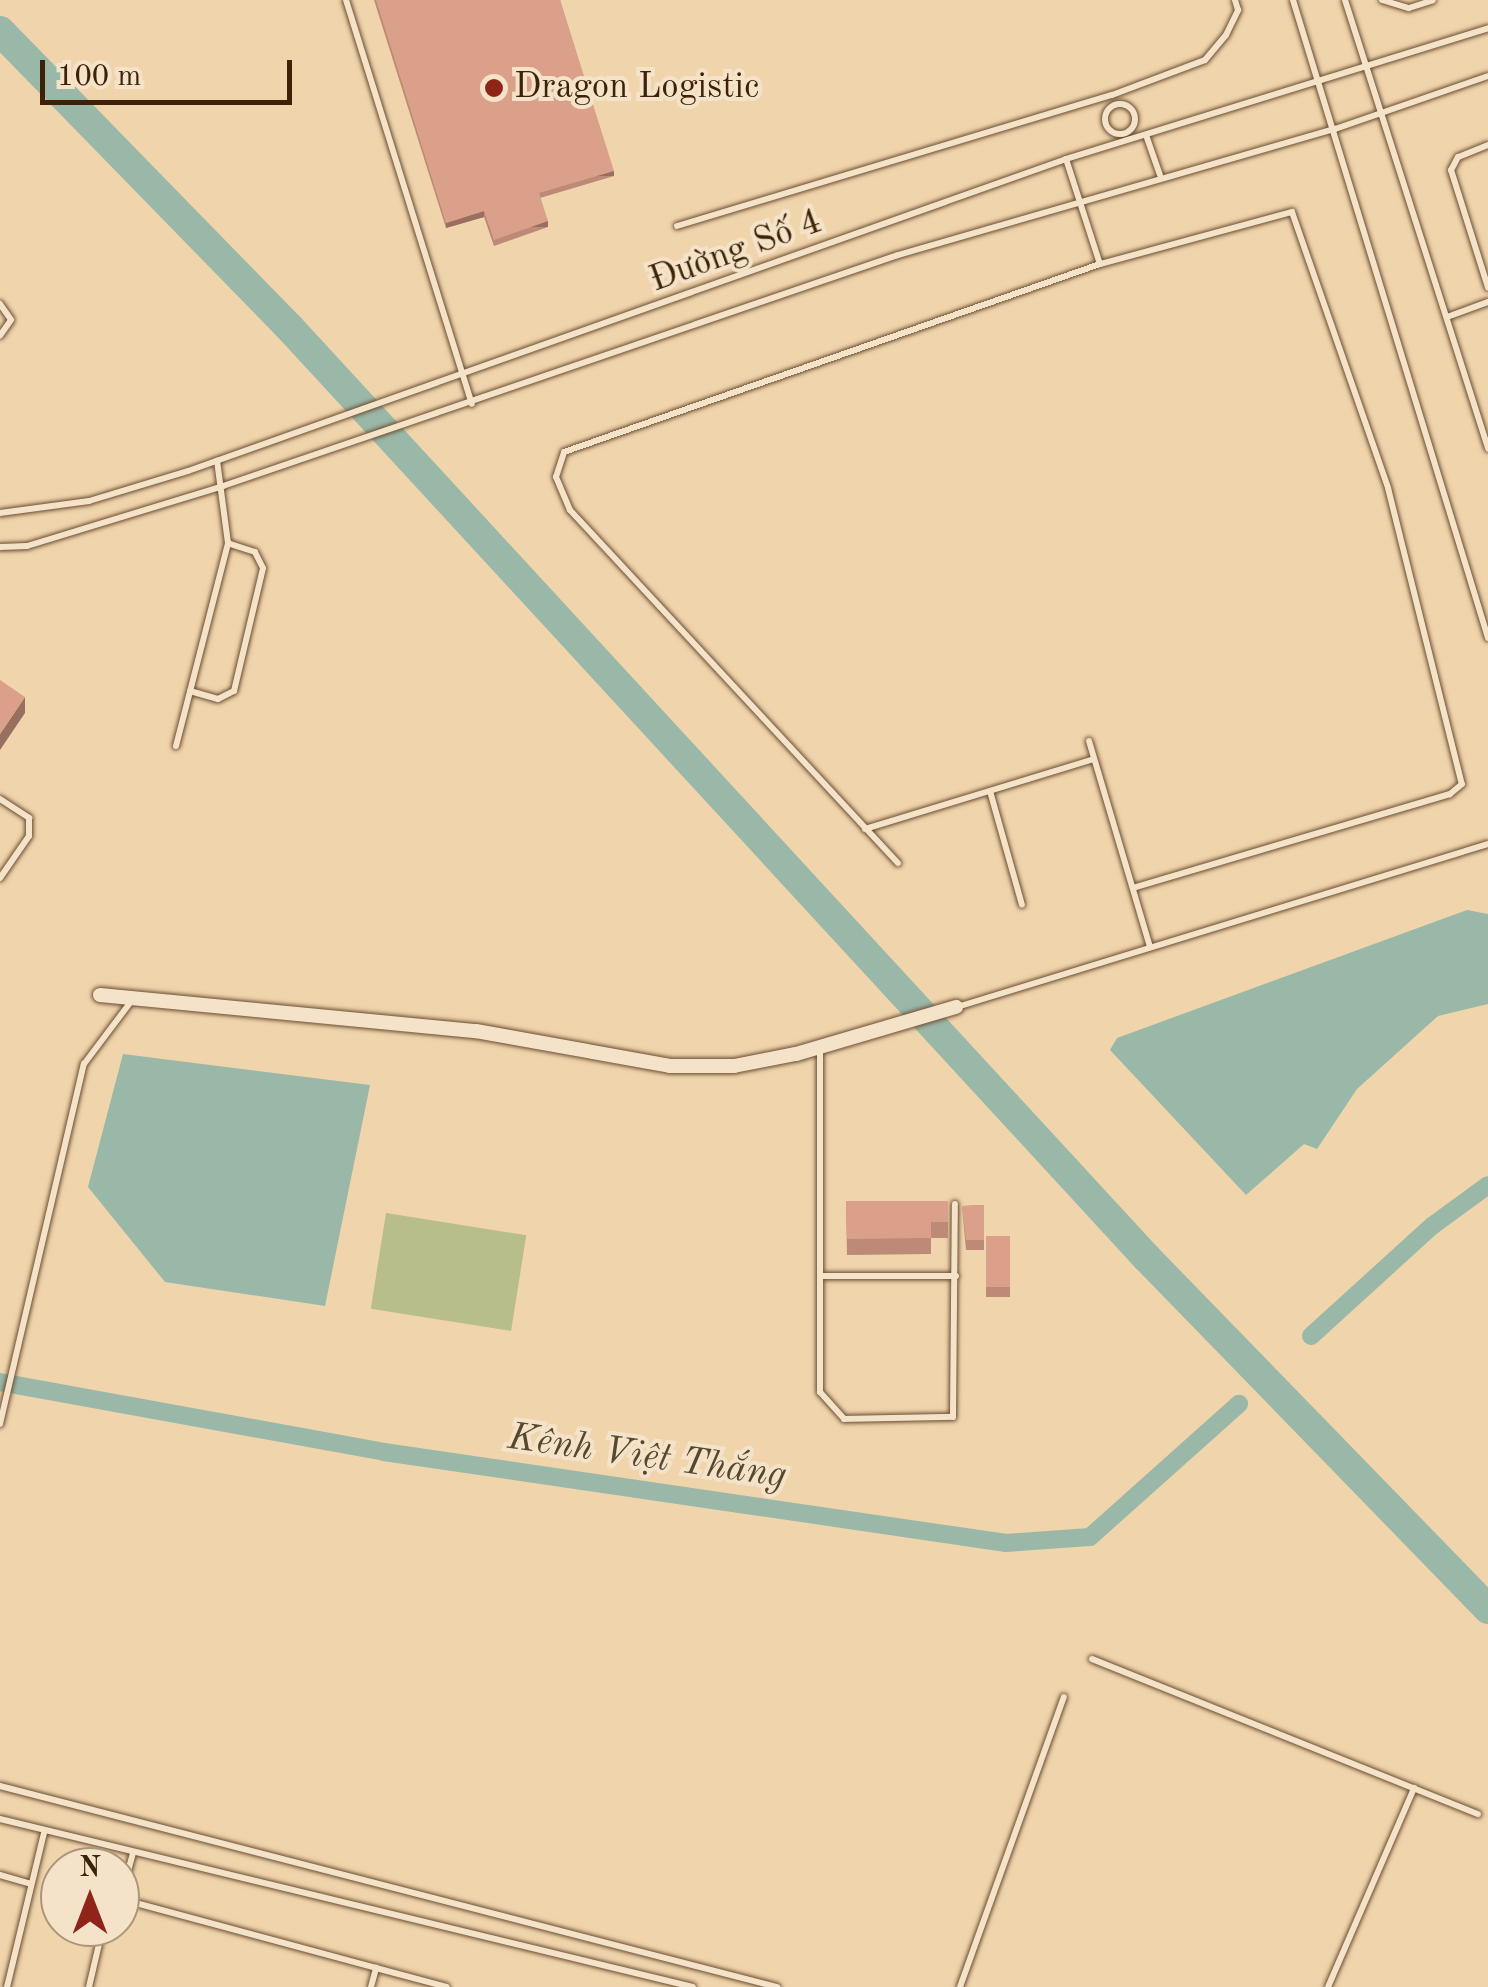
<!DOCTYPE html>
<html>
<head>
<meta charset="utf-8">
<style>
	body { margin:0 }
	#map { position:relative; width:1488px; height:1987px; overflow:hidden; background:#f0d4ac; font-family:"Old Standard TT",serif }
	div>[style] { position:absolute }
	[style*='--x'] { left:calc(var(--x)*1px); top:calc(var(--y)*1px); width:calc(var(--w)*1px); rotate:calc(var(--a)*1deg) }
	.green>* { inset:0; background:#b7bd8b; transform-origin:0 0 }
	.water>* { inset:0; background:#9ab8a8 }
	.canal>* { height:18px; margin:-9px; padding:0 9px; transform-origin:9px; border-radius:9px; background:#9ab8a8 }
	.river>* { height:30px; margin:-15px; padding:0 15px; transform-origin:15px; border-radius:15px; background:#9ab8a8 }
	.roads { filter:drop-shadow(0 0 2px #6a4e30) drop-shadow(0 0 2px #6a4e30) }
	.service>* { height:6px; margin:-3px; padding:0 3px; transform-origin:3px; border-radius:3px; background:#f5e3c9 }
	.service>.ring { margin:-3px; padding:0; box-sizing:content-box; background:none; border:6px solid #f5e3c9; border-radius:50% }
	.minor>* { height:14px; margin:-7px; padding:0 7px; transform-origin:7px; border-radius:7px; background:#f5e3c9 }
	.wall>* { inset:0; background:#bc8a76; transform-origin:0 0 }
	.shaded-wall>* { inset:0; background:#997060; transform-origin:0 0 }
	.building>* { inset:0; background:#dba089; transform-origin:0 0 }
	.dots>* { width:28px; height:28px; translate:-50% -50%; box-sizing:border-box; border:5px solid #f5e3c9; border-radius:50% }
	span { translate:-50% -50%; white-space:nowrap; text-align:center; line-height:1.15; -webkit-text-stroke:8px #f5e3c9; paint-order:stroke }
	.poi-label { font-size:35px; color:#3d2207 }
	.left { translate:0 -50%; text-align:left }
	.street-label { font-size:35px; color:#3d2207 }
	.water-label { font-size:38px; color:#54482f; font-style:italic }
	.north { position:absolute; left:40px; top:1847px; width:100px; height:100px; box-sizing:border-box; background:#f5e3c9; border:2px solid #ab967b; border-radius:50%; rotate:0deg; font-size:28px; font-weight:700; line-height:40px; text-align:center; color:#3d2207 }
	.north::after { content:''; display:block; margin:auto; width:35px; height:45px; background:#8f2418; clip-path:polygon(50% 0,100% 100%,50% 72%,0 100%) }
	.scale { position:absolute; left:40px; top:60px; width:252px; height:45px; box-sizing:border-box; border:5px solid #3d2207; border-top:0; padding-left:12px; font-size:30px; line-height:35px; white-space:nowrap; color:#3d2207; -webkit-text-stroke:8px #f5e3c9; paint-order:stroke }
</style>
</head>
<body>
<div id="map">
	<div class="green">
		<div style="left:386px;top:1213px;width:142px;height:97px;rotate:9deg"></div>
	</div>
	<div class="water">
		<div style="clip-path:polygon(1467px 910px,1488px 914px,1488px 1004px,1438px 1016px,1357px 1089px,1317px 1149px,1304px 1144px,1246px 1195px,1110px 1050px,1117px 1038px)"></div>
		<div style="clip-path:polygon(123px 1054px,370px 1085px,325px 1306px,165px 1282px,88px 1187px)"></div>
	</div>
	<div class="canal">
		<div style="--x:1311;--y:1336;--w:164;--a:-42.3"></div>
		<div style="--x:1432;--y:1226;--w:69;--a:-36.2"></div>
		<div style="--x:0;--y:1382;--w:390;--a:10.3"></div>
		<div style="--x:384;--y:1452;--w:629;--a:8.32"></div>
		<div style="--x:1006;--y:1543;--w:84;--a:-4.1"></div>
		<div style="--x:1090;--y:1537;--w:200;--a:-41.8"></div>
	</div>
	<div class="river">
		<div style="--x:0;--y:31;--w:414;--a:45.7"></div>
		<div style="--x:289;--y:327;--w:1265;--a:47.34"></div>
		<div style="--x:1146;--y:1257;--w:491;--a:45.8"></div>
	</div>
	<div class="roads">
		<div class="service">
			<div style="--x:346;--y:0;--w:423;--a:72.7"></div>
			<div style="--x:1293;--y:0;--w:667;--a:73"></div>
			<div style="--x:1345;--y:0;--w:471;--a:72.3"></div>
			<div style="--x:1382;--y:0;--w:28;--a:17"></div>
			<div style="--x:1409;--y:8;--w:25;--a:-18"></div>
			<div class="ring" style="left:1105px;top:104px;width:24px;height:24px"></div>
			<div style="--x:1146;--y:135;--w:42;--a:70.7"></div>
			<div style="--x:1488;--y:145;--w:32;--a:158"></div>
			<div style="--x:1458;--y:157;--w:15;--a:118"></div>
			<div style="--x:1451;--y:170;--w:123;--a:72.5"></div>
			<div style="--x:1066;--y:159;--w:110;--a:72.1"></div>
			<div style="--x:677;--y:226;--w:454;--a:-16.8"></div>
			<div style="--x:1112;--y:95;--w:99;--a:-20.6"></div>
			<div style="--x:1205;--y:60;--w:33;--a:-50"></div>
			<div style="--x:1226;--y:35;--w:28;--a:-64"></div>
			<div style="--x:1238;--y:10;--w:10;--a:-107"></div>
			<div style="--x:0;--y:304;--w:19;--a:55"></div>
			<div style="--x:11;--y:320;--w:19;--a:125"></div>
			<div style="--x:1447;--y:317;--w:44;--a:-20.1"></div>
			<div style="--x:0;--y:513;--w:90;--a:-7.7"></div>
			<div style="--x:89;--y:501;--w:103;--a:-16.9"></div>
			<div style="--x:188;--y:471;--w:932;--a:-19.56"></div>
			<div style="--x:1066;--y:159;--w:442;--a:-17.2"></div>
			<div style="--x:0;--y:547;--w:27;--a:-2"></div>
			<div style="--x:27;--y:546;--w:205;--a:-17"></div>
			<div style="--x:223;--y:486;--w:713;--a:-18.89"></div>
			<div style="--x:898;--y:255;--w:455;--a:-16.1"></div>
			<div style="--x:1335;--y:129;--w:162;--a:-19.1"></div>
			<div style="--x:190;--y:691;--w:29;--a:16"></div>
			<div style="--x:218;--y:699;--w:18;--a:-27"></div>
			<div style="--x:234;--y:691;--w:126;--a:-76.7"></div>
			<div style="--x:263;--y:568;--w:18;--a:-117"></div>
			<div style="--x:255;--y:552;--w:28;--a:-162"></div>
			<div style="--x:1089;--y:741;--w:215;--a:73.5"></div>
			<div style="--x:176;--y:746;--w:210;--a:-75.6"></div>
			<div style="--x:228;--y:543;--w:83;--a:-97.6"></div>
			<div style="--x:990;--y:791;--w:118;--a:74.3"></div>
			<div style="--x:0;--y:799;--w:35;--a:33"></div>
			<div style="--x:29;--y:818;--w:18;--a:90"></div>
			<div style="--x:29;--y:836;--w:51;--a:124.6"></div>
			<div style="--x:865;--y:829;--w:239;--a:-17"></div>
			<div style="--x:898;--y:863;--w:482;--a:-132.9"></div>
			<div style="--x:570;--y:510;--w:36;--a:-113"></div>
			<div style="--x:556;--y:477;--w:26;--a:-72"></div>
			<div style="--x:564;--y:452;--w:568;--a:-19.33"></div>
			<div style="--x:1100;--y:264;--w:199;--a:-15.2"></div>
			<div style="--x:1292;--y:212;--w:292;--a:70.8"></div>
			<div style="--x:1388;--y:488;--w:305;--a:76"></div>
			<div style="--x:1462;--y:784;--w:16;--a:140"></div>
			<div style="--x:1450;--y:794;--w:327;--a:163.5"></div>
			<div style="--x:957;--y:1007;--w:555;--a:-17.06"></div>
			<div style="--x:820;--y:1050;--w:342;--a:90"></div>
			<div style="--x:820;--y:1392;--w:36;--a:48"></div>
			<div style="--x:844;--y:1419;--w:109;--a:-1.1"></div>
			<div style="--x:953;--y:1417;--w:213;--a:-89.5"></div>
			<div style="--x:821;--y:1276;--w:135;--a:0"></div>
			<div style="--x:0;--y:1424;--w:370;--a:-76.9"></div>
			<div style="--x:84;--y:1064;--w:81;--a:-53"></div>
			<div style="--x:1092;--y:1659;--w:416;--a:21.9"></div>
			<div style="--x:0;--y:1786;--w:803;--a:14.5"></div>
			<div style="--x:0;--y:1819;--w:713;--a:13.63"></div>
			<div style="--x:0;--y:1875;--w:32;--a:16"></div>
			<div style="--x:121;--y:1899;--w:264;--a:15.1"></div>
			<div style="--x:120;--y:1900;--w:49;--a:-74.5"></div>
			<div style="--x:7;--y:1987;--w:158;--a:-76.5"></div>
			<div style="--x:89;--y:1987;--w:62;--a:-76.9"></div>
			<div style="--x:371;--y:1987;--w:20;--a:-75"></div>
			<div style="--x:376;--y:1968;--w:73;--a:15"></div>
			<div style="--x:960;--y:1987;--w:308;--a:-70.3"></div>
			<div style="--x:1328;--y:1987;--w:217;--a:-66.6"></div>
		</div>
		<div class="minor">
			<div style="--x:100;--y:995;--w:378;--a:5.5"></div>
			<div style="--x:476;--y:1031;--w:197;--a:10.2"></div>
			<div style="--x:670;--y:1066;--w:64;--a:0"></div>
			<div style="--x:734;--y:1066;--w:63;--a:-11"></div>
			<div style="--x:796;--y:1054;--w:167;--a:-16.4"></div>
		</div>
	</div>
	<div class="wall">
		<div style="clip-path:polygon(374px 0,560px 0,614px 176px,540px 198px,548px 227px,494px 246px,484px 217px,446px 228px)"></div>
		<div style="clip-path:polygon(846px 1201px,948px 1201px,948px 1238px,931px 1238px,931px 1254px,847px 1255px)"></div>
		<div style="clip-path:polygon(984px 1205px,984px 1250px,966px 1250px,962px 1206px)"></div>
		<div style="left:986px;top:1236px;width:24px;height:61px"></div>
	</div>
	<div class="shaded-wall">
		<div style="left:614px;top:171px;width:5px;height:78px;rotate:90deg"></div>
		<div style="clip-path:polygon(484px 211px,484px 217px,446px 228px,446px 223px)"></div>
		<div style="left:548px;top:221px;width:6px;height:57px;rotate:90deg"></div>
		<div style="clip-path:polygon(25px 697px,25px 713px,0 750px,0 734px)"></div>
	</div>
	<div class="building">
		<div style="clip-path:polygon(376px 0,560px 0,614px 171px,539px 193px,548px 221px,494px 240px,484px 211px,446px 223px)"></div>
		<div style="clip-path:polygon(0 680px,25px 697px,0 734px)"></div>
		<div style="clip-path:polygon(846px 1201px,948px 1201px,948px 1222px,931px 1222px,931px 1238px,847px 1239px)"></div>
		<div style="clip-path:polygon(984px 1205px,984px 1240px,966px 1240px,962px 1206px)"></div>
		<div style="left:986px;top:1236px;width:24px;height:51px"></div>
	</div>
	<div class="dots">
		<div style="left:494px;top:88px;background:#8f2418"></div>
	</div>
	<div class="poi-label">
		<span class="left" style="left:514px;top:88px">Dragon Logistic</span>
	</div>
	<div class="street-label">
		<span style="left:736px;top:252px;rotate:-20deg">Đường Số 4</span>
	</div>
	<div class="water-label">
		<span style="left:647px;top:1458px;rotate:8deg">Kênh Việt Thắng</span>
	</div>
	<div class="north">N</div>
	<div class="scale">100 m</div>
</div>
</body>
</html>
